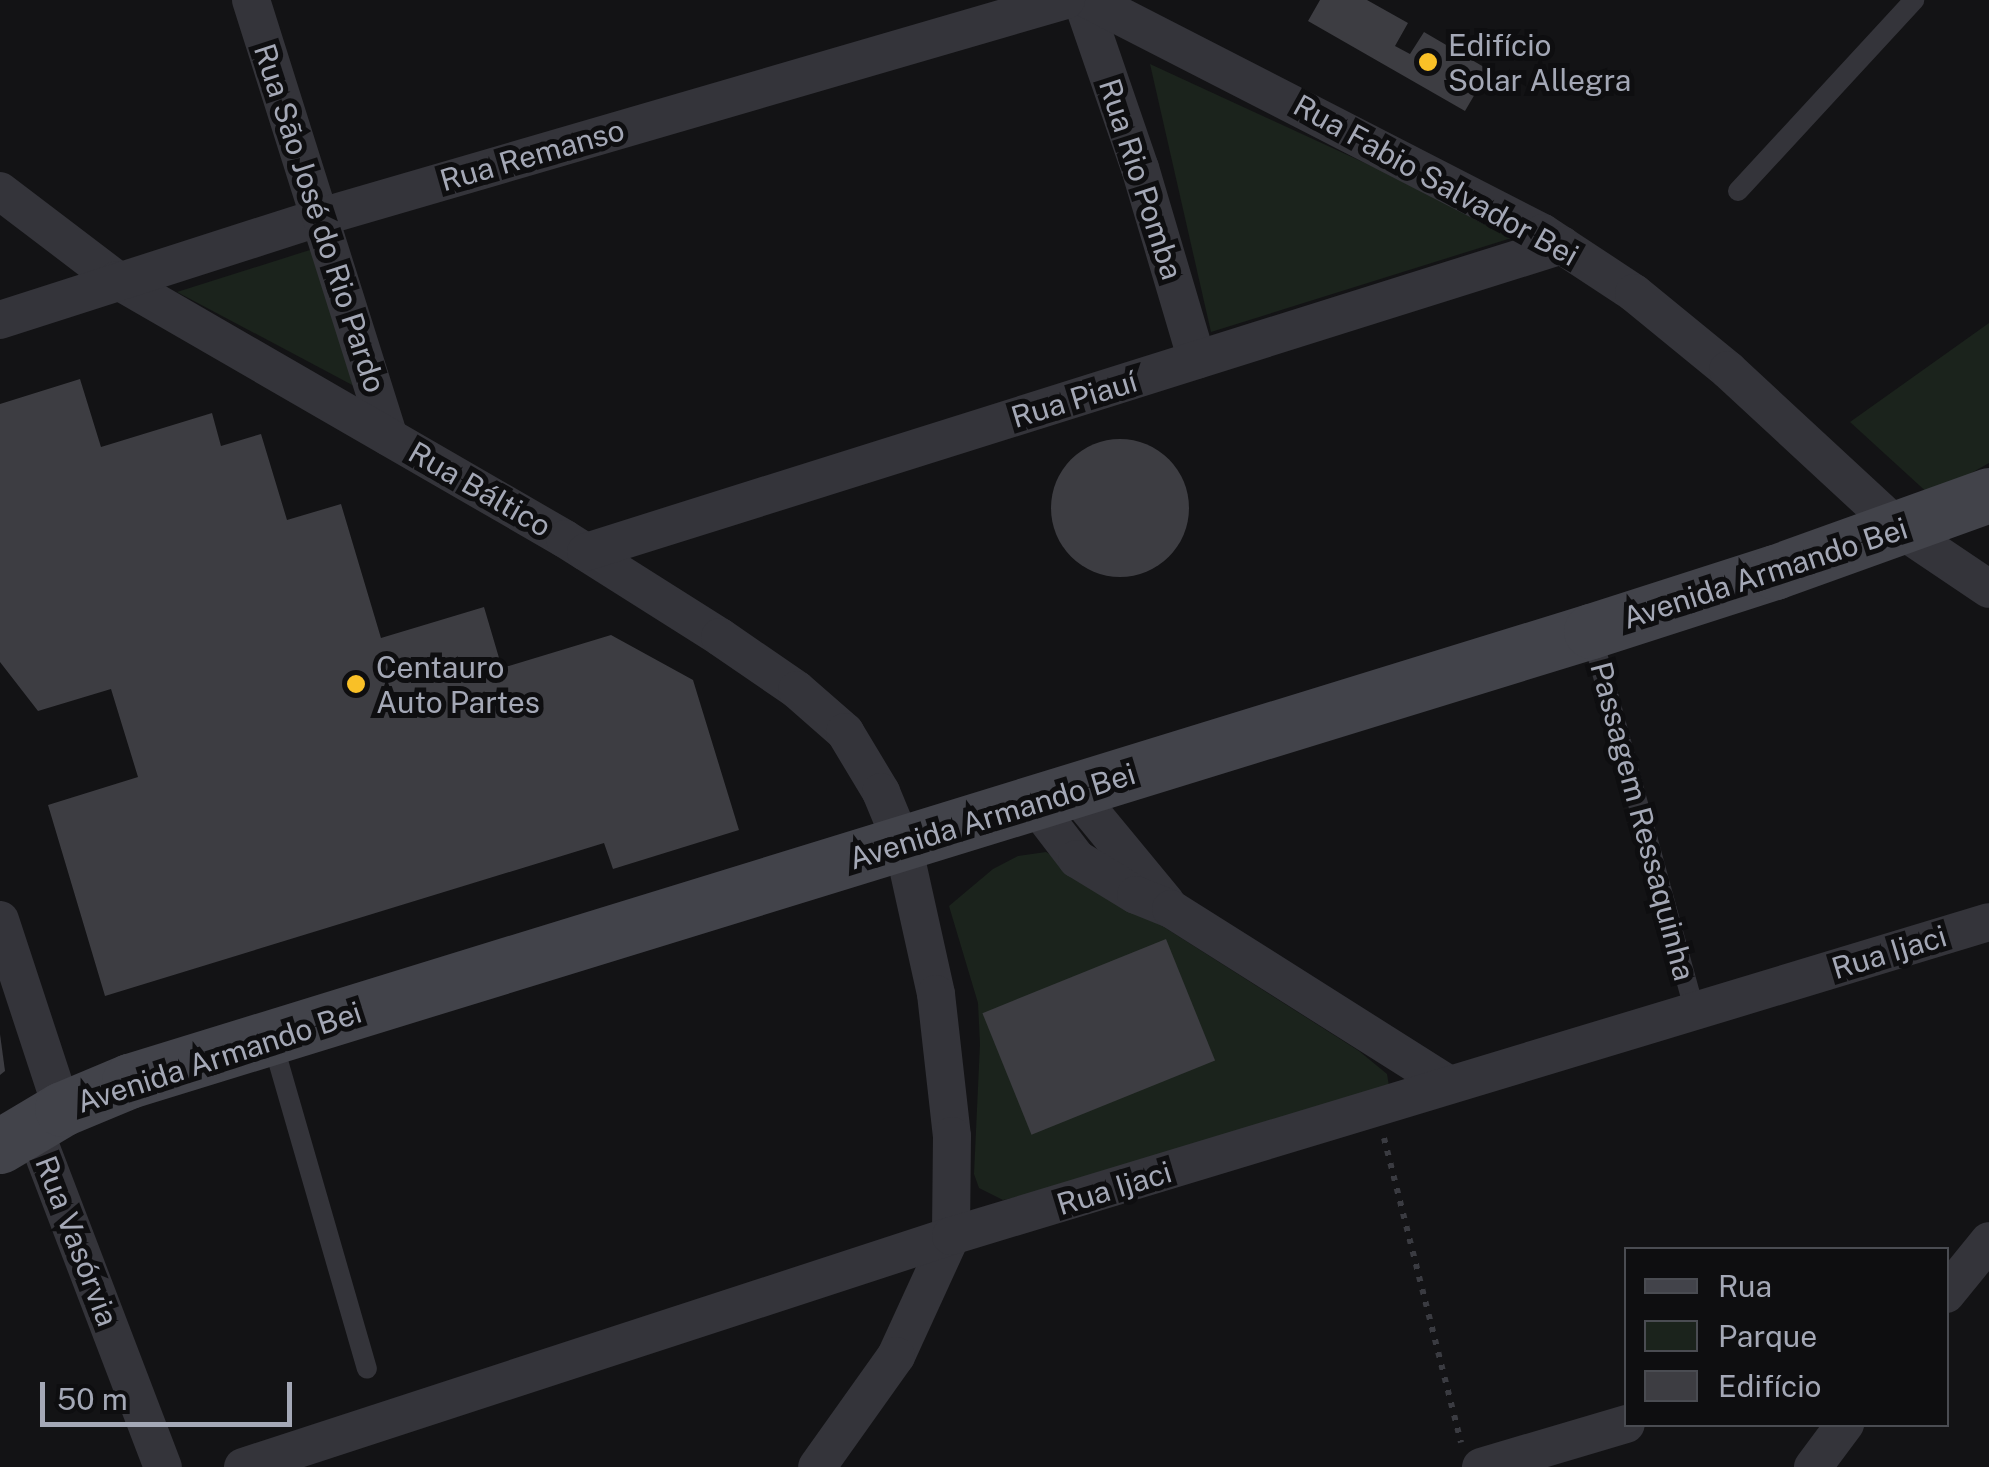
<!DOCTYPE html>
<html>
<head>
<meta charset="utf-8">
<style>
	body { margin:0 }
	#map { position:relative; width:1989px; height:1467px; overflow:hidden; background:#131315; font-family:"Public Sans",sans-serif }
	div>[style] { position:absolute }
	[style*='--x'] { left:calc(var(--x)*1px); top:calc(var(--y)*1px); width:calc(var(--w)*1px); rotate:calc(var(--a)*1deg) }
	.green>* { inset:0; background:#1b231c }
	.building>* { inset:0; background:#3d3d42; transform-origin:0 0 }
	.round { border-radius:50% }
	.path>* { height:6px; margin-top:-3px; transform-origin:0; background:repeating-linear-gradient(90deg,#3a3b41 0 5px,transparent 0 13px) }
	.lane>* { height:20px; margin:-10px; padding:0 10px; transform-origin:10px; border-radius:10px; background:#34343a }
	.street>* { height:38px; margin:-19px; padding:0 19px; transform-origin:19px; border-radius:19px; background:#34343a }
	.secondary>* { height:55px; margin:-27.5px; padding:0 27.5px; transform-origin:27.5px; border-radius:27.5px; background:#42434a }
	.dots>* { width:28px; height:28px; translate:-50% -50%; box-sizing:border-box; border:5px solid #0e0e10; border-radius:50% }
	span { translate:-50% -50%; white-space:nowrap; text-align:center; line-height:1.15; -webkit-text-stroke:10px #0e0e10; paint-order:stroke }
	.poi-label { font-size:30px; color:#a4a8b6 }
	.left { translate:0 -50%; text-align:left }
	.street-label { font-size:30px; color:#a4a8b6 }
	.legend { position:absolute; left:1624px; top:1247px; width:325px; height:180px; box-sizing:border-box; background:#0e0e10; border:2px solid #4a4c52; margin:0; padding:12px 18px; list-style:none; font-size:30px; color:#a4a8b6 }
	.legend li { display:flex; align-items:center; gap:20px; height:50px }
	.legend b { width:50px; border:2px solid #4a4c52 }
	.scale { position:absolute; left:40px; top:1382px; width:252px; height:45px; box-sizing:border-box; border:5px solid #a4a8b6; border-top:0; padding-left:12px; font-size:30px; line-height:35px; white-space:nowrap; color:#a4a8b6; -webkit-text-stroke:8px #0e0e10; paint-order:stroke }
</style>
</head>
<body>
<div id="map">
	<div class="green">
		<div style="clip-path:polygon(1150px 64px,1521px 235px,1211px 332px)"></div>
		<div style="clip-path:polygon(313px 249px,356px 387px,177px 292px)"></div>
		<div style="clip-path:polygon(1989px 323px,1989px 463px,1931px 496px,1850px 422px)"></div>
		<div style="clip-path:polygon(1046px 852px,1359px 1051px,1387px 1074px,1389px 1086px,1052px 1190px,1003px 1200px,979px 1188px,974px 1174px,980px 1044px,978px 1003px,949px 906px,993px 869px,1018px 856px)"></div>
	</div>
	<div class="building">
		<div style="clip-path:polygon(1320px 0,1367px 0,1408px 23px,1395px 46px,1410px 54px,1424px 32px,1489px 70px,1465px 111px,1308px 21px)"></div>
		<div style="clip-path:polygon(80px 379px,101px 447px,212px 413px,221px 446px,261px 434px,287px 520px,341px 504px,381px 638px,484px 607px,502px 668px,611px 635px,693px 680px,739px 830px,613px 869px,604px 843px,105px 996px,48px 805px,138px 777px,111px 689px,38px 711px,0 662px,0 404px)"></div>
		<div class="round" style="left:1051px;top:439px;width:138px;height:138px"></div>
		<div style="left:1166px;top:939px;width:131px;height:198px;rotate:68deg"></div>
		<div style="clip-path:polygon(0 1034px,5px 1071px,0 1075px)"></div>
	</div>
	<div class="path">
		<div style="--x:1384;--y:1138;--w:314;--a:75.8"></div>
	</div>
	<div class="lane">
		<div style="--x:1738;--y:191;--w:260;--a:-47.3"></div>
		<div style="--x:1591;--y:632;--w:393;--a:74.7"></div>
		<div style="--x:272;--y:1040;--w:342;--a:73.9"></div>
	</div>
	<div class="street">
		<div style="--x:251;--y:0;--w:458;--a:72.5"></div>
		<div style="--x:1082;--y:0;--w:178;--a:71"></div>
		<div style="--x:1140;--y:168;--w:200;--a:73.5"></div>
		<div style="--x:1089;--y:0;--w:510;--a:27.17"></div>
		<div style="--x:1543;--y:233;--w:109;--a:33.4"></div>
		<div style="--x:1634;--y:293;--w:122;--a:39.3"></div>
		<div style="--x:1728;--y:370;--w:234;--a:42.8"></div>
		<div style="--x:1900;--y:529;--w:107;--a:34"></div>
		<div style="--x:0;--y:191;--w:147;--a:37.3"></div>
		<div style="--x:117;--y:280;--w:517;--a:30.03"></div>
		<div style="--x:565;--y:539;--w:183;--a:32.3"></div>
		<div style="--x:720;--y:637;--w:93;--a:34.5"></div>
		<div style="--x:797;--y:690;--w:64;--a:41.2"></div>
		<div style="--x:845;--y:732;--w:70;--a:59"></div>
		<div style="--x:881;--y:792;--w:57;--a:67.5"></div>
		<div style="--x:903;--y:845;--w:153;--a:77.5"></div>
		<div style="--x:936;--y:994;--w:143;--a:83.6"></div>
		<div style="--x:952;--y:1136;--w:100;--a:90.6"></div>
		<div style="--x:951;--y:1236;--w:132;--a:114.6"></div>
		<div style="--x:896;--y:1356;--w:136;--a:125.4"></div>
		<div style="--x:0;--y:320;--w:337;--a:-17.8"></div>
		<div style="--x:321;--y:217;--w:776;--a:-16.24"></div>
		<div style="--x:586;--y:552;--w:1023;--a:-17.46"></div>
		<div style="--x:1073;--y:790;--w:146;--a:50.5"></div>
		<div style="--x:1034;--y:803;--w:71;--a:52.5"></div>
		<div style="--x:1077;--y:859;--w:69;--a:31.4"></div>
		<div style="--x:1136;--y:895;--w:38;--a:22"></div>
		<div style="--x:1171;--y:909;--w:328;--a:32.3"></div>
		<div style="--x:0;--y:920;--w:199;--a:71.8"></div>
		<div style="--x:33;--y:1127;--w:364;--a:69.1"></div>
		<div style="--x:1946;--y:1294;--w:68;--a:-50.9"></div>
		<div style="--x:243;--y:1467;--w:745;--a:-18.07"></div>
		<div style="--x:951;--y:1236;--w:1084;--a:-16.83"></div>
		<div style="--x:1481;--y:1467;--w:151;--a:-16.5"></div>
		<div style="--x:1813;--y:1467;--w:54;--a:-53.3"></div>
	</div>
	<div class="secondary">
		<div style="--x:0;--y:1146;--w:72;--a:-30.8"></div>
		<div style="--x:62;--y:1109;--w:73;--a:-22.7"></div>
		<div style="--x:129;--y:1081;--w:1530;--a:-17.11"></div>
		<div style="--x:1591;--y:631;--w:193;--a:-17.8"></div>
		<div style="--x:1775;--y:572;--w:227;--a:-19.8"></div>
	</div>
	<div class="dots">
		<div style="left:1428px;top:62px;background:#f9c027"></div>
		<div style="left:356px;top:684px;background:#f9c027"></div>
	</div>
	<div class="poi-label">
		<span class="left" style="left:1448px;top:62px">Edifício<br>Solar Allegra</span>
		<span class="left" style="left:376px;top:684px">Centauro<br>Auto Partes</span>
	</div>
	<div class="street-label">
		<span style="left:532px;top:155px;rotate:-16deg">Rua Remanso</span>
		<span style="left:1141px;top:179px;rotate:72deg">Rua Rio Pomba</span>
		<span style="left:1436px;top:180px;rotate:29deg">Rua Fabio Salvador Bei</span>
		<span style="left:320px;top:218px;rotate:72deg">Rua São José do Rio Pardo</span>
		<span style="left:1074px;top:399px;rotate:-17deg">Rua Piauí</span>
		<span style="left:480px;top:489px;rotate:30deg">Rua Báltico</span>
		<span style="left:1765px;top:573px;rotate:-18deg">Avenida Armando Bei</span>
		<span style="left:992px;top:816px;rotate:-17deg">Avenida Armando Bei</span>
		<span style="left:1643px;top:821px;rotate:75deg">Passagem Ressaquinha</span>
		<span style="left:1889px;top:952px;rotate:-17deg">Rua Ijaci</span>
		<span style="left:219px;top:1057px;rotate:-18deg">Avenida Armando Bei</span>
		<span style="left:1114px;top:1188px;rotate:-17deg">Rua Ijaci</span>
		<span style="left:77px;top:1241px;rotate:69deg">Rua Vasórvia</span>
	</div>
	<ul class="legend">
	<li><b style="height:12px;background:#42434a"></b>Rua</li>
	<li><b style="height:28px;background:#1b231c"></b>Parque</li>
	<li><b style="height:28px;background:#3d3d42"></b>Edifício</li>
	</ul>
	<div class="scale">50 m</div>
</div>
</body>
</html>
